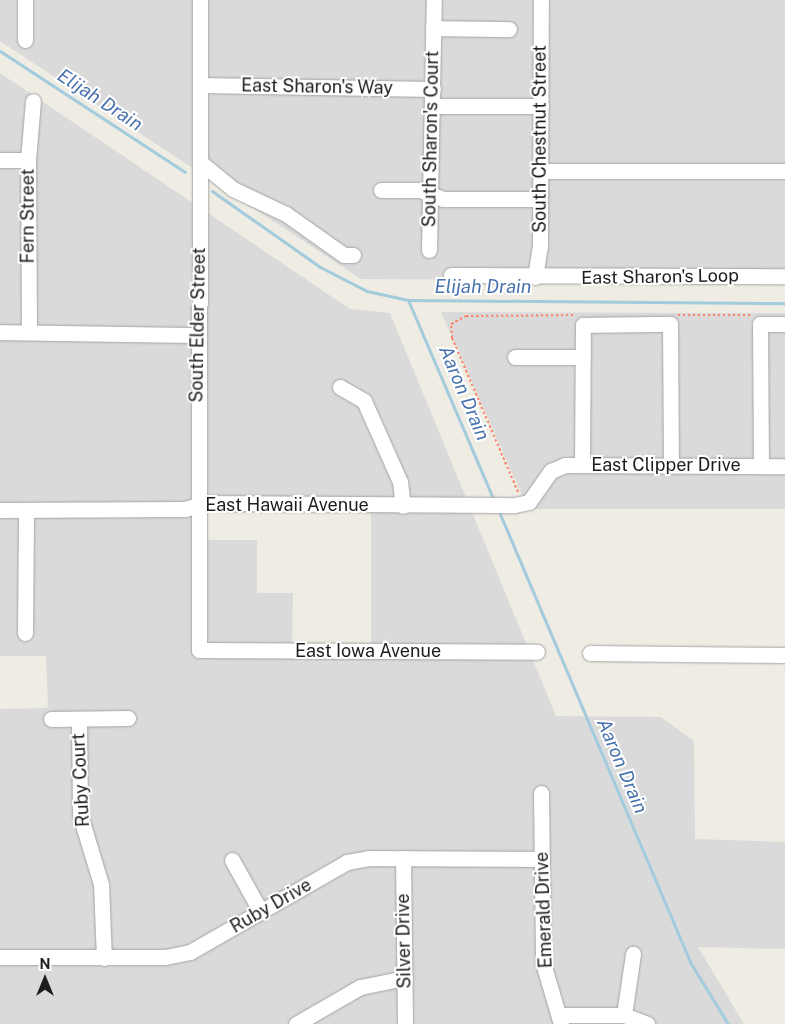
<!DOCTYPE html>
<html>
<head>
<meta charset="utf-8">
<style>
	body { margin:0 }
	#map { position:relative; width:785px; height:1024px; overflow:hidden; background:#efece3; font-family:"Public Sans",sans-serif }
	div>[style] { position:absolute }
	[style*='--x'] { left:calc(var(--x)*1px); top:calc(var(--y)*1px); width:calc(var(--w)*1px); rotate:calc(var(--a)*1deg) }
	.residential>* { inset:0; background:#dbdada }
	.stream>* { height:3px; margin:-1.5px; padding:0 1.5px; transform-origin:1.5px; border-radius:1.5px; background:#a2cbdd }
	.path>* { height:2px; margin-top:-1px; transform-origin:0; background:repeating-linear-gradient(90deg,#fc8367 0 2.5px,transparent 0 5px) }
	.roads { filter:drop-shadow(0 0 1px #a4a4a4) drop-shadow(0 0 1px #a4a4a4) }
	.minor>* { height:15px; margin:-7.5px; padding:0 7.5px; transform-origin:7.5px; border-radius:7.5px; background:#fff }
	span { translate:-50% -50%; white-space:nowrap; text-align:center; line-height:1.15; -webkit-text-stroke:4px #fff; paint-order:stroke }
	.street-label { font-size:18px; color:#1d1d1d }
	.water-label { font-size:19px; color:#4973ae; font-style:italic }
	.north { position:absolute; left:20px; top:954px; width:50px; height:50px; -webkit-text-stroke:4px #fff; paint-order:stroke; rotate:0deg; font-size:14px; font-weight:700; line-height:20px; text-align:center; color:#1d1d1d }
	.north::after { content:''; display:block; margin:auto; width:18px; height:22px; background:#1d1d1d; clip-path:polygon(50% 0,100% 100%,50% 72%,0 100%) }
</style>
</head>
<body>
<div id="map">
	<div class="residential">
		<div style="clip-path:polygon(0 0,785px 0,785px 281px,361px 279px,0 41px)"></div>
		<div style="clip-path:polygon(evenodd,0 73px,350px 309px,390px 313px,556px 716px,661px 717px,694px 741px,695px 839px,785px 842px,785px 949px,698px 947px,744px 1024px,0 1024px,0 709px,48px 708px,46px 656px,0 656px,0 73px,371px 512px,371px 643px,292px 643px,293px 593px,257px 593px,257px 540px,208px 540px,208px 513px,371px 512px)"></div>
		<div style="clip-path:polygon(441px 312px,785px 313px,785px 509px,528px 509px)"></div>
	</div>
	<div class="stream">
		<div style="--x:0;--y:51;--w:221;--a:33.2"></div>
		<div style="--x:212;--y:191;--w:132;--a:35.1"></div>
		<div style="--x:320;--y:267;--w:53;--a:27.1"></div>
		<div style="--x:367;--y:291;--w:42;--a:12.4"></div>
		<div style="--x:408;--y:300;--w:377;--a:0.5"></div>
		<div style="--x:408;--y:300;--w:215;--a:66.8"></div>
		<div style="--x:500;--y:514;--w:487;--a:67"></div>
		<div style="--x:690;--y:962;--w:73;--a:58.5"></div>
	</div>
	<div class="path">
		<div style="--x:678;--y:315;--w:73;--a:0"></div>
		<div style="--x:518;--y:492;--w:168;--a:-113.2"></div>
		<div style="--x:452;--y:338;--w:14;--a:-94"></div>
		<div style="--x:451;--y:324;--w:17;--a:-28"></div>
		<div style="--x:466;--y:316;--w:110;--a:-0.5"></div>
	</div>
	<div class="roads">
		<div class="minor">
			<div style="--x:25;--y:0;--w:40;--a:90"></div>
			<div style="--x:200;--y:0;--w:650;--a:90.09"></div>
			<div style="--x:199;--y:650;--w:338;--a:0.3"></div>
			<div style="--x:433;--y:28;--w:76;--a:0.8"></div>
			<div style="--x:200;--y:85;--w:233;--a:1"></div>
			<div style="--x:433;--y:106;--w:108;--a:0"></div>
			<div style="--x:0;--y:160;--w:28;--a:0"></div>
			<div style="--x:200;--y:162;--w:43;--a:39.3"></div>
			<div style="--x:233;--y:189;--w:59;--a:25.3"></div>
			<div style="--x:286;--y:214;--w:71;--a:35.3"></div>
			<div style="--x:344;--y:255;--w:9;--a:0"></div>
			<div style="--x:541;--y:171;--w:244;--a:0"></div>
			<div style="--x:381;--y:190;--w:39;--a:0"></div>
			<div style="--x:420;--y:190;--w:25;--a:21"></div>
			<div style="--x:443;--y:199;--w:97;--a:0"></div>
			<div style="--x:429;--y:250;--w:250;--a:-88.9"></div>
			<div style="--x:451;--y:275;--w:334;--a:0.2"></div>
			<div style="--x:535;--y:277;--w:30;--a:-81"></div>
			<div style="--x:540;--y:247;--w:247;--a:-89.8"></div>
			<div style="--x:0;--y:332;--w:199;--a:0.9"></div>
			<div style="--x:29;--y:332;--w:172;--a:-90.3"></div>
			<div style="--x:28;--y:160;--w:59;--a:-85.2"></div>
			<div style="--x:515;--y:357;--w:68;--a:0"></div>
			<div style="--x:340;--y:387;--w:28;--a:30"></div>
			<div style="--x:364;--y:401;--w:89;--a:66"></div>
			<div style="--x:400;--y:482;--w:24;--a:83"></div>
			<div style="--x:582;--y:465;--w:140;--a:-89.6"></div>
			<div style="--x:583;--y:325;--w:87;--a:-0.7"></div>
			<div style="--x:670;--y:324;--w:141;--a:89.6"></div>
			<div style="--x:761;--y:466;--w:142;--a:-90.4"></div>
			<div style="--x:760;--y:324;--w:25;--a:0"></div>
			<div style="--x:0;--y:510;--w:185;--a:-0.3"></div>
			<div style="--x:185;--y:509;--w:21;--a:-17"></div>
			<div style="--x:205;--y:503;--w:309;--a:0.4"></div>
			<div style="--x:514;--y:505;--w:15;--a:-11"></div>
			<div style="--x:529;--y:502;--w:38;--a:-55"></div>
			<div style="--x:551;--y:471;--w:15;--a:-23"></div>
			<div style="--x:565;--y:465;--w:220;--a:0.3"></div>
			<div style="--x:25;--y:633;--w:121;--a:-89.5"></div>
			<div style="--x:590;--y:653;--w:195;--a:0.6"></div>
			<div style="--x:51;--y:719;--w:77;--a:-0.7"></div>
			<div style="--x:79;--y:719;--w:96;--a:89.4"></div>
			<div style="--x:80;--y:815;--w:72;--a:73.1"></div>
			<div style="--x:101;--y:884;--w:74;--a:87.7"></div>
			<div style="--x:541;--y:793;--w:170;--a:89.3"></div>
			<div style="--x:543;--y:963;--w:64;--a:73.6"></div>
			<div style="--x:403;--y:858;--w:166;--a:89.3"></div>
			<div style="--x:232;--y:860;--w:60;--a:60.9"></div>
			<div style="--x:0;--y:957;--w:165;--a:0"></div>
			<div style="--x:165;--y:957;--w:25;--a:-11"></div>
			<div style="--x:190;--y:952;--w:181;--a:-29.8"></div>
			<div style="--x:347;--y:862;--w:22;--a:-10"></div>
			<div style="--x:369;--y:858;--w:173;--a:0.3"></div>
			<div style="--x:560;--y:1015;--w:64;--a:0"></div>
			<div style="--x:624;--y:1015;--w:25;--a:21"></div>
			<div style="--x:624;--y:1015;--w:62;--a:-81.6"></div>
			<div style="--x:296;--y:1024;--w:74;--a:-30"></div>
			<div style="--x:360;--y:987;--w:46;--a:-11.3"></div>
		</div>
	</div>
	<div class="street-label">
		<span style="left:317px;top:87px;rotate:1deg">East Sharon's Way</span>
		<span style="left:431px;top:139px;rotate:-89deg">South Sharon's Court</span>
		<span style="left:540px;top:139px;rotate:-90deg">South Chestnut Street</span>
		<span style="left:28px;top:216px;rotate:-90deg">Fern Street</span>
		<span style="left:660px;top:277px;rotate:-1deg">East Sharon's Loop</span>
		<span style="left:198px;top:325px;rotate:-89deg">South Elder Street</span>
		<span style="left:666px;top:465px">East Clipper Drive</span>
		<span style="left:287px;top:505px">East Hawaii Avenue</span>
		<span style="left:368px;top:651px">East Iowa Avenue</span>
		<span style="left:81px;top:780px;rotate:-93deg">Ruby Court</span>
		<span style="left:271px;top:906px;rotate:-30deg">Ruby Drive</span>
		<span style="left:544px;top:910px;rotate:-92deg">Emerald Drive</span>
		<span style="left:404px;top:941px;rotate:-91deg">Silver Drive</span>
	</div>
	<div class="water-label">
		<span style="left:100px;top:100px;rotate:33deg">Elijah Drain</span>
		<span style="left:483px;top:287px">Elijah Drain</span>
		<span style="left:464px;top:393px;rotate:67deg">Aaron Drain</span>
		<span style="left:622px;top:766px;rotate:67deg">Aaron Drain</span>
	</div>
	<div class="north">N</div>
</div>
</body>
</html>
